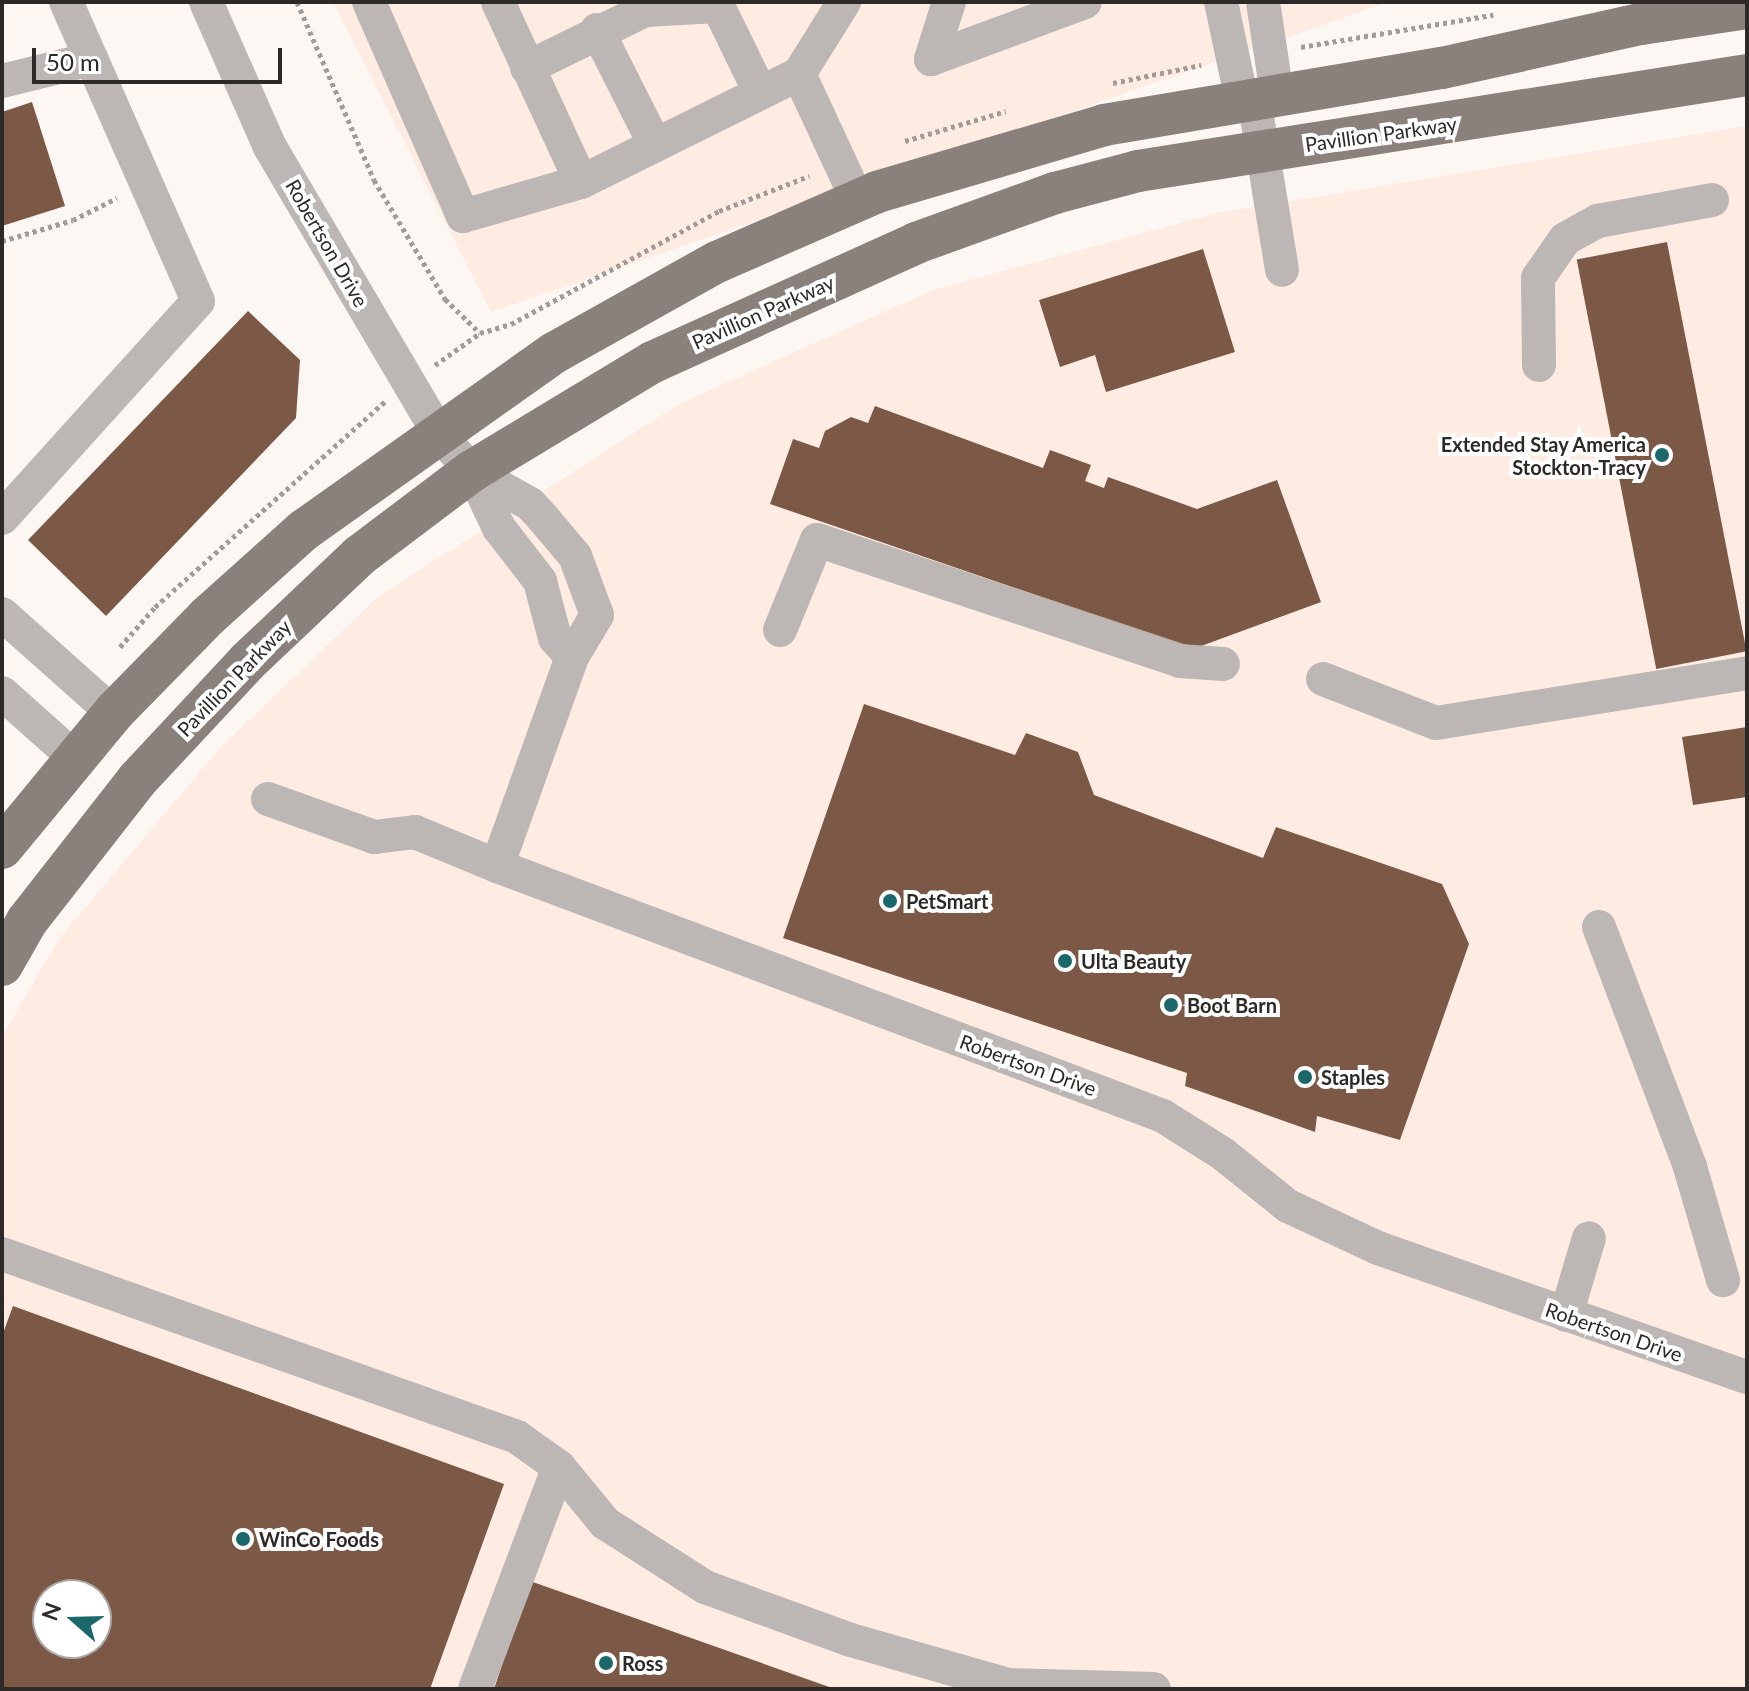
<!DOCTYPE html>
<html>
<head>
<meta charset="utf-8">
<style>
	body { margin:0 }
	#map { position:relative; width:1749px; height:1691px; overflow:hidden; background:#fdf7f3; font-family:Lato,sans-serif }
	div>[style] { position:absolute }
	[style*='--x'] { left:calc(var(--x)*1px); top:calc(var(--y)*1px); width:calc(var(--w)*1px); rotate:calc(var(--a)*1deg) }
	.built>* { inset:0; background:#feece2 }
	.building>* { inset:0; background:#7c5846; transform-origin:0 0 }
	.path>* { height:5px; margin-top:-2.5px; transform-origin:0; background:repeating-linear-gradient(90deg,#a29c99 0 4px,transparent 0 8px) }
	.minor>* { height:34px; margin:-17px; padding:0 17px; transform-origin:17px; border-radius:17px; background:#bcb7b5 }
	.major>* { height:42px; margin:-21px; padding:0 21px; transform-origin:21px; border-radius:21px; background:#8a817d }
	.dots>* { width:22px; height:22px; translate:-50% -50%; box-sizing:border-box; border:4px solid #fff; border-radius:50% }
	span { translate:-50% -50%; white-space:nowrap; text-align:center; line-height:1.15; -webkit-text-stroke:8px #fff; paint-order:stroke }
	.street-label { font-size:20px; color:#2d2927 }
	.poi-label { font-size:20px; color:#2d2927; font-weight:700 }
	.right { translate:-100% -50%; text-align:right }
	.left { translate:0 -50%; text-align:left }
	.frame { position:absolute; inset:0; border:4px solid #2d2927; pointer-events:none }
	.north { position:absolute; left:32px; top:1579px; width:80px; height:80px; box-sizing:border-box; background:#fff; border:2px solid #aba9a9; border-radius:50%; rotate:290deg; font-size:22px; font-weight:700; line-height:32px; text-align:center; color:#2d2927 }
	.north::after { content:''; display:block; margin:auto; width:28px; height:36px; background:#1a686a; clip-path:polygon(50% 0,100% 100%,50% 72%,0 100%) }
	.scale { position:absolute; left:32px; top:48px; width:250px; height:36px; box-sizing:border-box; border:4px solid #2d2927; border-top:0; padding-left:10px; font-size:24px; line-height:28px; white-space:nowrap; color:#2d2927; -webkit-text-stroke:6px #fff; paint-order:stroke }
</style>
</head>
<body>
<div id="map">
	<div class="built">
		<div style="clip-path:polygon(333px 2px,1389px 2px,491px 312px)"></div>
		<div style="clip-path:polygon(evenodd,1747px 126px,1747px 1689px,2px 1689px,2px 1037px,58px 940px,220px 748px,378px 597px,679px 404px,933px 290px,1217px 213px,1747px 126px,48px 1595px,96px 1595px,96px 1643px,48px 1643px,48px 1595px)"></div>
	</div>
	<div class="building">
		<div style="clip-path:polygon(32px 102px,65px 206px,2px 226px,2px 112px)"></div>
		<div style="left:1667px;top:242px;width:417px;height:92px;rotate:79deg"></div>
		<div style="clip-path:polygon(1203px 249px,1235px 352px,1106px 392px,1095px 355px,1060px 367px,1039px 300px)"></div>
		<div style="clip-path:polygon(248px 311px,300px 360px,296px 418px,106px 616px,28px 540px)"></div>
		<div style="clip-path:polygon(875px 406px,1043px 468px,1050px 450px,1091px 465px,1085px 481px,1104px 488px,1108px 477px,1197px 509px,1277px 480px,1321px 602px,1193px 649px,770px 504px,793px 439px,819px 448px,825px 431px,851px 417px,868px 423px)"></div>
		<div style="clip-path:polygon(864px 704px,1015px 755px,1026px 733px,1078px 752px,1094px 795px,1263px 858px,1276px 827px,1442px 884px,1469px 944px,1400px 1140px,1317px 1116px,1315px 1132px,1185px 1086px,1187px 1073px,783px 938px)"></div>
		<div style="clip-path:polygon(1747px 727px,1747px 797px,1693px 805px,1682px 737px)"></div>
		<div style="clip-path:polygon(evenodd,13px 1306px,504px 1484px,430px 1689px,2px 1689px,2px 1336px,13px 1306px,48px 1595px,96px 1595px,96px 1643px,48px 1643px,48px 1595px)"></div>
		<div style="clip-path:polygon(530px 1581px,835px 1689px,494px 1689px)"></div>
	</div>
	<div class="path">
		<div style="--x:297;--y:2;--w:194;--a:66.6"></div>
		<div style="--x:374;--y:180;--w:139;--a:59.2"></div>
		<div style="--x:445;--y:299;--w:49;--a:44.2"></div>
		<div style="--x:480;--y:333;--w:32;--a:-16"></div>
		<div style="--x:511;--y:324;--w:237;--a:-28.5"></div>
		<div style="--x:719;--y:211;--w:97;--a:-21.3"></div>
		<div style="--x:1301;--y:47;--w:195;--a:-9.5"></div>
		<div style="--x:1113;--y:83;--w:90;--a:-11.6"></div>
		<div style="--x:905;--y:141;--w:105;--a:-16.5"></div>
		<div style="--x:2;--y:241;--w:74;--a:-16.5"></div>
		<div style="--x:73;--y:220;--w:49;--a:-26.6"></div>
		<div style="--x:435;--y:365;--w:55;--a:-35.4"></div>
		<div style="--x:120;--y:647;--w:53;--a:-48.8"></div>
		<div style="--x:155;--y:607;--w:309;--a:-41.8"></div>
	</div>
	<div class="minor">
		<div style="--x:206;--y:2;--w:158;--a:66.2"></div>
		<div style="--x:270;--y:147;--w:333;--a:59.5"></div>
		<div style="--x:439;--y:434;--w:50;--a:48.3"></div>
		<div style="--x:472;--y:471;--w:63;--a:64.7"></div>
		<div style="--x:499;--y:528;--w:67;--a:52.3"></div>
		<div style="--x:540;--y:581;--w:59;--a:75.3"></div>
		<div style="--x:555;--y:638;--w:25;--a:48"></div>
		<div style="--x:369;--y:2;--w:234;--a:66.3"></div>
		<div style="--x:463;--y:216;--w:123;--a:-16.1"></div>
		<div style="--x:498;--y:2;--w:198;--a:65.2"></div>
		<div style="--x:581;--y:182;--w:243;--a:-26.4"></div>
		<div style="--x:799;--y:74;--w:140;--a:65.1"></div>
		<div style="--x:949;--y:2;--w:60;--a:107.5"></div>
		<div style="--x:931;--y:59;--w:164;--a:-20.3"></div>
		<div style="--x:1221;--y:2;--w:101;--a:78"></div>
		<div style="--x:1263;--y:2;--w:94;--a:81.4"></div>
		<div style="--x:597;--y:30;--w:129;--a:63.2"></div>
		<div style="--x:527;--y:68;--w:131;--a:-26.2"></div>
		<div style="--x:645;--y:10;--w:73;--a:-3.1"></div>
		<div style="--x:718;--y:6;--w:96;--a:64"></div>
		<div style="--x:799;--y:74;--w:85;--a:-58"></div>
		<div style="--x:2;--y:81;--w:92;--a:-13.9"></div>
		<div style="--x:1254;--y:99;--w:173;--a:80.7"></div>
		<div style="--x:1539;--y:365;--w:87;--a:-90.7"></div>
		<div style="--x:1538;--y:278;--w:47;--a:-55.3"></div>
		<div style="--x:1565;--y:239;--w:38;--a:-29"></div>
		<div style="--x:1598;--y:221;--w:116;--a:-10.4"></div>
		<div style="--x:472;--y:471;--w:67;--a:29.6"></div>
		<div style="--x:530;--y:504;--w:19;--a:47"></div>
		<div style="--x:543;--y:518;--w:50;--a:49.9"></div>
		<div style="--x:575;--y:556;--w:63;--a:69.6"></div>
		<div style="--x:597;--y:615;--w:49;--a:120.8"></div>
		<div style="--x:572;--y:657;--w:222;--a:109.7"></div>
		<div style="--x:497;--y:866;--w:711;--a:20.57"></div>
		<div style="--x:1163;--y:1116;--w:71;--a:32.3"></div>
		<div style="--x:1223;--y:1154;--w:83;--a:38.7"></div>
		<div style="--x:1288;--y:1206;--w:99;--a:25"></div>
		<div style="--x:1378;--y:1248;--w:391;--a:19.3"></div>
		<div style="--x:2;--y:518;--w:292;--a:-47.9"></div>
		<div style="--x:198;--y:301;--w:327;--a:-113.8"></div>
		<div style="--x:2;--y:614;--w:149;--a:41.7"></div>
		<div style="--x:780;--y:630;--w:97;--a:-67.7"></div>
		<div style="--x:817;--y:540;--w:383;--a:18.4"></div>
		<div style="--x:1180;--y:661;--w:43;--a:4"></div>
		<div style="--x:1323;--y:679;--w:121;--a:21.3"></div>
		<div style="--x:1436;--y:723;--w:315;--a:-9.1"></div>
		<div style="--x:2;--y:693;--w:99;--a:41.7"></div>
		<div style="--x:268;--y:799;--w:113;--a:19.7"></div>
		<div style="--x:374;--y:837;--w:41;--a:-7"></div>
		<div style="--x:415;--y:832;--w:89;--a:22.5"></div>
		<div style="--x:1599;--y:927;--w:257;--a:69.2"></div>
		<div style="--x:1690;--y:1167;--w:118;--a:73.7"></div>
		<div style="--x:2;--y:1254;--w:547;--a:19.56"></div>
		<div style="--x:517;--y:1437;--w:52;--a:35.5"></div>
		<div style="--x:559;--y:1467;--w:72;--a:50.6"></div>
		<div style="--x:605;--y:1523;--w:119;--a:32.6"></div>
		<div style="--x:705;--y:1587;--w:155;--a:20"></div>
		<div style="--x:851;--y:1640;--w:163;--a:16"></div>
		<div style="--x:1008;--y:1685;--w:146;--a:1.6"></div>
		<div style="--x:1566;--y:1315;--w:80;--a:-73.4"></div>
		<div style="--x:475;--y:1689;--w:237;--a:-69.3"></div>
	</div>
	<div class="major">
		<div style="--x:2;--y:848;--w:178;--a:-50.5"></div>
		<div style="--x:115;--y:711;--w:132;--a:-45.6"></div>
		<div style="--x:207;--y:617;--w:130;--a:-41.9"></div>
		<div style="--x:304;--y:530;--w:306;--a:-35.3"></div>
		<div style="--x:554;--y:353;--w:187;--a:-29.2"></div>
		<div style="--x:717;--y:262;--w:175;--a:-23.6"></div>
		<div style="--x:877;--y:192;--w:237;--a:-16.4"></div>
		<div style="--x:1104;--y:125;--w:343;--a:-9.6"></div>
		<div style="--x:1442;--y:68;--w:204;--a:-12.5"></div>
		<div style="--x:1641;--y:24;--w:107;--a:-8.6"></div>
		<div style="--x:2;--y:965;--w:51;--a:-60.4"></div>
		<div style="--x:27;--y:921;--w:180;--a:-52"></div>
		<div style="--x:138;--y:779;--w:160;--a:-47"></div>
		<div style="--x:247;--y:662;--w:154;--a:-43.4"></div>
		<div style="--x:359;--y:556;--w:141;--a:-37"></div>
		<div style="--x:472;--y:471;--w:211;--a:-31.1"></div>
		<div style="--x:653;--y:362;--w:289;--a:-24.3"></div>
		<div style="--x:916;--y:243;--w:148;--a:-19.8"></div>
		<div style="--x:1055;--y:193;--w:86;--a:-14.8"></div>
		<div style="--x:1138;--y:171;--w:617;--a:-8.96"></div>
	</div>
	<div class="dots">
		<div style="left:1662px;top:455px;background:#1a686a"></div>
		<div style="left:890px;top:901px;background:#1a686a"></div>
		<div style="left:1065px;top:961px;background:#1a686a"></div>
		<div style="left:1171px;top:1005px;background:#1a686a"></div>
		<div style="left:1305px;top:1077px;background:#1a686a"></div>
		<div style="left:243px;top:1539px;background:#1a686a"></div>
		<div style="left:606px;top:1663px;background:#1a686a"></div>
	</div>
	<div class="street-label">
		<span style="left:1381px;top:134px;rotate:-8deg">Pavillion Parkway</span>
		<span style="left:327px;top:243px;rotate:60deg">Robertson Drive</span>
		<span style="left:763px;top:312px;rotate:-24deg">Pavillion Parkway</span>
		<span style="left:234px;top:678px;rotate:-46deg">Pavillion Parkway</span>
		<span style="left:1028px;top:1065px;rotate:20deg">Robertson Drive</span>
		<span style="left:1614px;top:1332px;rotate:19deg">Robertson Drive</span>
	</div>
	<div class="poi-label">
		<span class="right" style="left:1646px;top:456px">Extended Stay America<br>Stockton-Tracy</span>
		<span class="left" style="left:906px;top:901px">PetSmart</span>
		<span class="left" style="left:1081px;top:961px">Ulta Beauty</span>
		<span class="left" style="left:1187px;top:1005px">Boot Barn</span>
		<span class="left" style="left:1321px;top:1077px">Staples</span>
		<span class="left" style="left:259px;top:1539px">WinCo Foods</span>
		<span class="left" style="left:622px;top:1663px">Ross</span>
	</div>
	<div class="frame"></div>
	<div class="north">N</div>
	<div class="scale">50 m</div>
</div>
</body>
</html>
